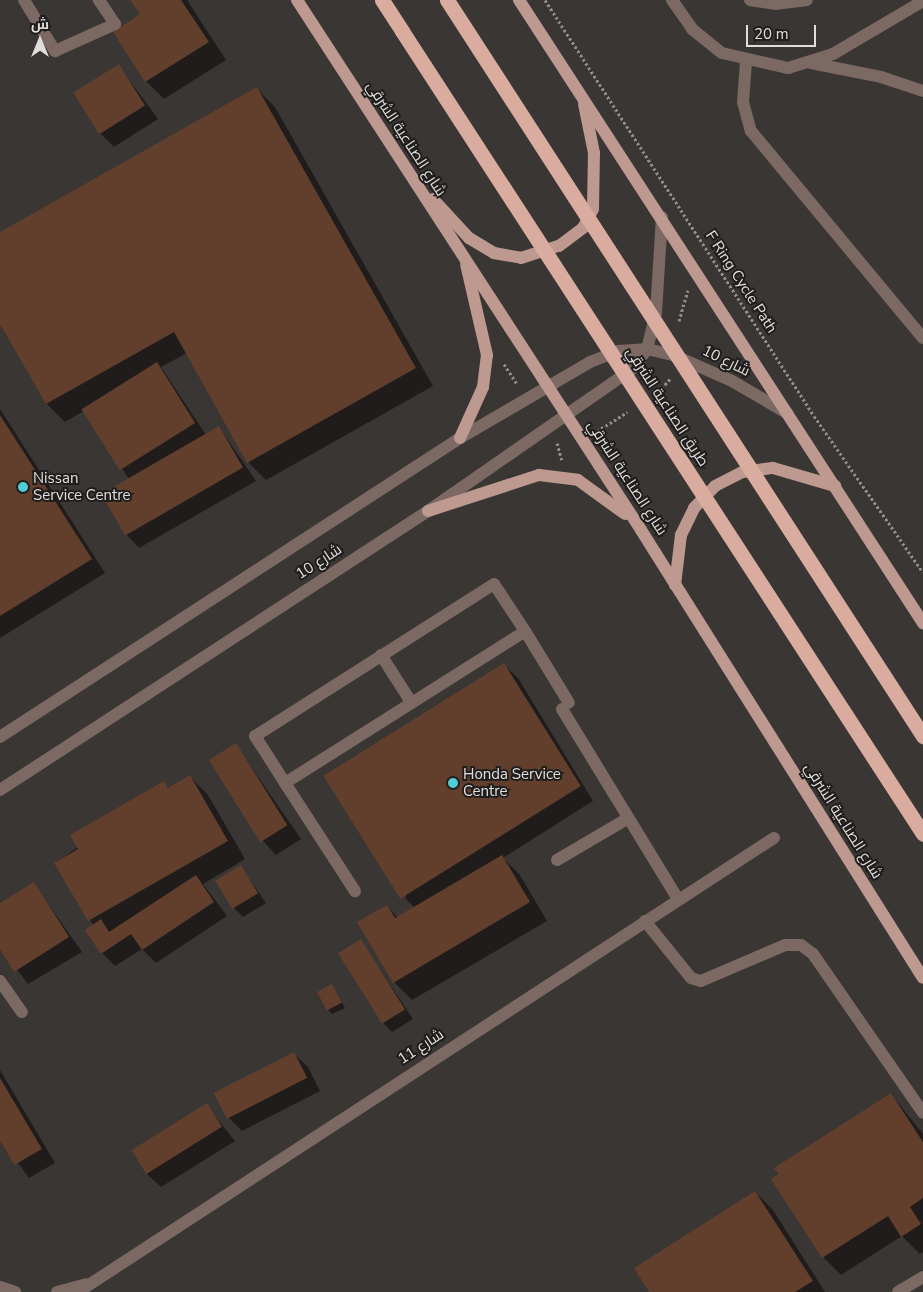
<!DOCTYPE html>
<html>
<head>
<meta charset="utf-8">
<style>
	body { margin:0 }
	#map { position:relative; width:923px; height:1292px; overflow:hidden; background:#3a3634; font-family:"Nunito Sans",Cairo,sans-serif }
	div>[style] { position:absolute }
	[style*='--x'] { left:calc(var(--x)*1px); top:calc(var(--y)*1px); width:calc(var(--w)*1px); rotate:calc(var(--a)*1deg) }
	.shadow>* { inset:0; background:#0007 }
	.building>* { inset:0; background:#613f2c; transform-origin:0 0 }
	.path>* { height:3px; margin-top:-1.5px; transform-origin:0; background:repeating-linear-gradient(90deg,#918e8c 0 2.5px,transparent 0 5px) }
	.minor>* { height:12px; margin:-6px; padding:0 6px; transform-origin:6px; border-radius:6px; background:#7c6964 }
	.major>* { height:12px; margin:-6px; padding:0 6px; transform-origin:6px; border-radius:6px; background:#be998f }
	.highway>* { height:15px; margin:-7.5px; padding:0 7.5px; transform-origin:7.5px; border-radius:7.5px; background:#d9ac9f }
	.highway-bridge>* { height:15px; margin:-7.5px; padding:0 7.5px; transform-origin:7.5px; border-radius:7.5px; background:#d9ac9f }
	.dots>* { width:14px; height:14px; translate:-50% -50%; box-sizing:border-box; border:2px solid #201e1d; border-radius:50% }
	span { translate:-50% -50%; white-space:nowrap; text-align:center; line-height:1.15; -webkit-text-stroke:4px #201e1d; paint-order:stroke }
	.street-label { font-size:15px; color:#e0dedd }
	.poi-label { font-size:15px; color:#e0dedd }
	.left { translate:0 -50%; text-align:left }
	.north { position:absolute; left:15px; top:15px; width:50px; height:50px; -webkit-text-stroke:4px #201e1d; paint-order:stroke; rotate:0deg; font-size:14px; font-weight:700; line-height:20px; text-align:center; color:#e0dedd }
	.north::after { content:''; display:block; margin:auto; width:18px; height:22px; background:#e0dedd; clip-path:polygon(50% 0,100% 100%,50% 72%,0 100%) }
	.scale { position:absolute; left:746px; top:25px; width:70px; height:22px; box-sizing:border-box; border:2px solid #e0dedd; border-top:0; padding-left:6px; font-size:15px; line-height:18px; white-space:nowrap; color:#e0dedd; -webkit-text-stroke:4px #201e1d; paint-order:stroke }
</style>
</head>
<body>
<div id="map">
	<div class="shadow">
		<div style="clip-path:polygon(132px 0,187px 0,226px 60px,164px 99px,146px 81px,114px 32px,141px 15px)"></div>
		<div style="clip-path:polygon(119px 66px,158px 119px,114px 147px,100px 133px)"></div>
		<div style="clip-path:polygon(257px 89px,275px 107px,433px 386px,266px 480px,248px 462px,187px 353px,161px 367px,206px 435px,219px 427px,256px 481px,139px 548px,126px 534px,129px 479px,84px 411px,65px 422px,47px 404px,0 321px,0 233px)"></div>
		<div style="clip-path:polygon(0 409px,105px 573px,0 638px)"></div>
		<div style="clip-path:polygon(504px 665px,518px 678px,593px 801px,503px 858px,520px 875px,547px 921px,412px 1000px,394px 982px,387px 906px,398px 918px,415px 908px,405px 898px)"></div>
		<div style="clip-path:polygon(236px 745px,301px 839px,276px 855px,263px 841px)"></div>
		<div style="clip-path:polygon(190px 777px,208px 795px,245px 859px,203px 884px,227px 916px,156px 963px,142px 949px,115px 966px,102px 953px,94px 926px,56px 863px,164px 783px,169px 789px)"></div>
		<div style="clip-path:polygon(241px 867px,266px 903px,243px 917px,234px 908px)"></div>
		<div style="clip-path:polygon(34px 884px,82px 952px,28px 984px,0 947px,0 905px)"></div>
		<div style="clip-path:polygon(361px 941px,413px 1019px,392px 1032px,383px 1023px)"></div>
		<div style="clip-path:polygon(332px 986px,345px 1008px,332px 1014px,328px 1010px)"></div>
		<div style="clip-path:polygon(294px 1054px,308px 1067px,320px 1091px,242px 1131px,228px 1117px)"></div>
		<div style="clip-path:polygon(0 1070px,55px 1163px,29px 1178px,0 1138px)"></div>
		<div style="clip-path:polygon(891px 1094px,923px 1134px,923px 1252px,920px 1254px,902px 1236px,841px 1275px,823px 1257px,780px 1174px)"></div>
		<div style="clip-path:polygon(206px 1105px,235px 1141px,161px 1187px,147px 1174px)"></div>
		<div style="clip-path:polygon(755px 1192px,773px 1210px,825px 1292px,651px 1292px)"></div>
	</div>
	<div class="building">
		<div style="clip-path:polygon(130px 0,181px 0,209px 42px,145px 82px,113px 32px,140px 14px)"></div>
		<div style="left:119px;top:64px;width:49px;height:54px;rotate:58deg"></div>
		<div style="clip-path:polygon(257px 87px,416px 368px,247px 463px,174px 332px,46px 404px,0 324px,0 232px)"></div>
		<div style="left:157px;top:362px;width:72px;height:89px;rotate:58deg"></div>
		<div style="clip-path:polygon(0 415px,92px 559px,0 616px)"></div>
		<div style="left:219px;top:426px;width:48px;height:136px;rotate:60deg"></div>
		<div style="left:504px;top:663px;width:145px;height:213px;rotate:58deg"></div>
		<div style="left:236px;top:743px;width:97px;height:32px;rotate:58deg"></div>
		<div style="clip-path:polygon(190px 775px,228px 841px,88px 921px,54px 863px,78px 849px,70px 835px,164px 781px,168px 788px)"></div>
		<div style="clip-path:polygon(502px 855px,530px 902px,393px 983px,357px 922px,387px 905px,395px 918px)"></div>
		<div style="left:241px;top:865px;width:33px;height:30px;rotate:59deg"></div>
		<div style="clip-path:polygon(196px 875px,214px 902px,142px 950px,131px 934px,101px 954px,85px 930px,101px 919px,109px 932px)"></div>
		<div style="clip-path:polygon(34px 882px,69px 937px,14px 972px,0 949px,0 903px)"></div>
		<div style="left:361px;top:939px;width:83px;height:27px;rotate:58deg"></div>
		<div style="left:332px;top:984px;width:21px;height:17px;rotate:62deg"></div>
		<div style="left:294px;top:1052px;width:29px;height:90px;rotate:63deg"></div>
		<div style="clip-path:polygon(0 1078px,42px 1149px,14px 1165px,0 1140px)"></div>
		<div style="clip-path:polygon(891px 1093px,923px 1142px,923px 1198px,910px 1207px,921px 1224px,901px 1237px,888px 1216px,822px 1258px,771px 1179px,779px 1174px,774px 1168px)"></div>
		<div style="left:207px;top:1103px;width:28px;height:89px;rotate:58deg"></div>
		<div style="clip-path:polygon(755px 1191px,813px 1281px,795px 1292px,649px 1292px,634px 1268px)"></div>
	</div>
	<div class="path">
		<div style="--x:545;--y:0;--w:495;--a:57.1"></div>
		<div style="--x:814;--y:416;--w:190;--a:55.1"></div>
		<div style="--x:679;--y:321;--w:32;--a:-74"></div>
		<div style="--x:504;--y:364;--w:24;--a:57"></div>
		<div style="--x:658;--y:392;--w:18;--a:-47"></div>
		<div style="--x:597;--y:431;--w:36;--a:-32"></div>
		<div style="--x:557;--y:443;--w:18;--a:74"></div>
	</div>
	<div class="minor">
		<div style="--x:24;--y:0;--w:60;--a:58.7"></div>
		<div style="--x:55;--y:51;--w:66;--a:-24.2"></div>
		<div style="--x:115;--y:24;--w:29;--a:-124"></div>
		<div style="--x:672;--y:0;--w:35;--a:55"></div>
		<div style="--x:692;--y:29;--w:38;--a:39"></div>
		<div style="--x:722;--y:53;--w:68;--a:12.8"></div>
		<div style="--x:788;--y:68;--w:47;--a:-17.3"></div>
		<div style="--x:833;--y:54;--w:104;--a:-30.5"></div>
		<div style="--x:750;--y:0;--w:25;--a:9"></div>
		<div style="--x:775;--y:4;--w:32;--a:-7"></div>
		<div style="--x:746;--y:62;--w:40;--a:94.3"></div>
		<div style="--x:743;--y:102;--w:30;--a:75"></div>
		<div style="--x:751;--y:131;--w:269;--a:50.3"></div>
		<div style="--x:811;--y:63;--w:71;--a:11.3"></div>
		<div style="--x:881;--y:77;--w:44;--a:18.4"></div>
		<div style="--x:525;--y:631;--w:56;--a:-123.4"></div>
		<div style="--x:494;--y:584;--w:283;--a:147.5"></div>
		<div style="--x:255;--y:736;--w:56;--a:57.4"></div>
		<div style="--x:285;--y:783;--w:284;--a:-32.3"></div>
		<div style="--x:525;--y:631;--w:84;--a:58.6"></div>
		<div style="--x:381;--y:655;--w:56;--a:57.4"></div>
		<div style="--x:562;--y:709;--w:223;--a:58.6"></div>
		<div style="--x:0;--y:737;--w:549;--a:-33.02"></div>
		<div style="--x:460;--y:438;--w:151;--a:-30.3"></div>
		<div style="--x:590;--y:362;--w:31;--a:-21"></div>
		<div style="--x:619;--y:351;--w:28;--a:-4"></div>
		<div style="--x:647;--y:349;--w:27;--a:13"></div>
		<div style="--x:673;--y:355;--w:64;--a:23.8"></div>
		<div style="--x:732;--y:381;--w:64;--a:30.2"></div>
		<div style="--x:285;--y:783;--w:129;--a:57.1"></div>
		<div style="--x:0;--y:790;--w:511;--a:-33.1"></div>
		<div style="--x:428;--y:511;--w:249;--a:-34.8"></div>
		<div style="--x:632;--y:369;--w:25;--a:-53"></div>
		<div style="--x:647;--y:349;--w:38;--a:-76"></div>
		<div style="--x:656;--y:312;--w:95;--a:-86.4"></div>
		<div style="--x:557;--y:860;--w:81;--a:-30.4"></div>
		<div style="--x:645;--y:921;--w:73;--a:51.1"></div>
		<div style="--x:691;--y:978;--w:10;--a:17"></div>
		<div style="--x:701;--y:981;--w:91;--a:-23.2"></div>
		<div style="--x:785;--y:945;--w:16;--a:0"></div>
		<div style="--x:801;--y:945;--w:15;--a:37"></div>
		<div style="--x:813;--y:954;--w:193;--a:55.3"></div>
		<div style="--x:0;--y:981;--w:38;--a:55"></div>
		<div style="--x:0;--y:1287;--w:16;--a:18"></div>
		<div style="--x:57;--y:1292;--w:30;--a:-15"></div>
		<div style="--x:78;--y:1292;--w:831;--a:-33.12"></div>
		<div style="--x:898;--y:1292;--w:29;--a:-31"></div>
	</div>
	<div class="major">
		<div style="--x:297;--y:0;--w:632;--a:57.01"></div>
		<div style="--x:641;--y:530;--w:529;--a:57.81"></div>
		<div style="--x:519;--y:0;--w:743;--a:57.04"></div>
		<div style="--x:433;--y:199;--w:53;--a:47.3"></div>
		<div style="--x:469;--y:238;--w:29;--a:31"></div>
		<div style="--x:494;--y:253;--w:27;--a:10"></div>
		<div style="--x:521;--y:258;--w:40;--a:-18"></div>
		<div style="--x:559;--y:246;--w:30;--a:-37"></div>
		<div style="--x:583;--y:228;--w:21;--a:-62"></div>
		<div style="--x:593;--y:209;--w:56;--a:-89"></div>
		<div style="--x:594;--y:153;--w:50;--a:-101.5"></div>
		<div style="--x:460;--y:438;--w:56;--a:-65.7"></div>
		<div style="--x:483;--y:387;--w:32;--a:-83"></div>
		<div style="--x:487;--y:355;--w:93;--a:-103"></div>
		<div style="--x:428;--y:511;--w:117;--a:-18"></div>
		<div style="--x:539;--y:475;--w:39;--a:7"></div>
		<div style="--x:578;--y:480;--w:58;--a:35.9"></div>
		<div style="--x:675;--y:585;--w:50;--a:-83.2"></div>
		<div style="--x:681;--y:535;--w:30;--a:-64"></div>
		<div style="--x:694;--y:508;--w:30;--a:-46"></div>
		<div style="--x:715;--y:486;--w:31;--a:-27"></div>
		<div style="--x:743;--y:472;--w:30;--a:-8"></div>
		<div style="--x:773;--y:468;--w:65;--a:16.2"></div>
	</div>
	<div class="highway">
		<div style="--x:382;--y:0;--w:37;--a:57"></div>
	</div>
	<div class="highway-bridge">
		<div style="--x:447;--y:0;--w:877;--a:57.11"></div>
		<div style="--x:402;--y:31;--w:957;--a:57.02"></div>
	</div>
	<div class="dots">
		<div style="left:23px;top:487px;background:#51ccd5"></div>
		<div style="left:453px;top:783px;background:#51ccd5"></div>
	</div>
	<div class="street-label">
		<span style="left:406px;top:139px;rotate:57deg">شارع الصناعية الشرقي</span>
		<span style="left:741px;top:282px;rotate:57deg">F Ring Cycle Path</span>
		<span style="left:726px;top:361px;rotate:26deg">شارع 10</span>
		<span style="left:667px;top:407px;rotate:57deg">طريق الصناعية الشرقي</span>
		<span style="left:627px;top:478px;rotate:57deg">شارع الصناعية الشرقي</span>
		<span style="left:319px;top:562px;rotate:-33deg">شارع 10</span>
		<span style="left:843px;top:821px;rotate:58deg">شارع الصناعية الشرقي</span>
		<span style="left:421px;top:1047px;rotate:-33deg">شارع 11</span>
	</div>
	<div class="poi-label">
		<span class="left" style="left:33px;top:487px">Nissan<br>Service Centre</span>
		<span class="left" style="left:463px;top:783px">Honda Service<br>Centre</span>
	</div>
	<div class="north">ش</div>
	<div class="scale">20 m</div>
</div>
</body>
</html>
